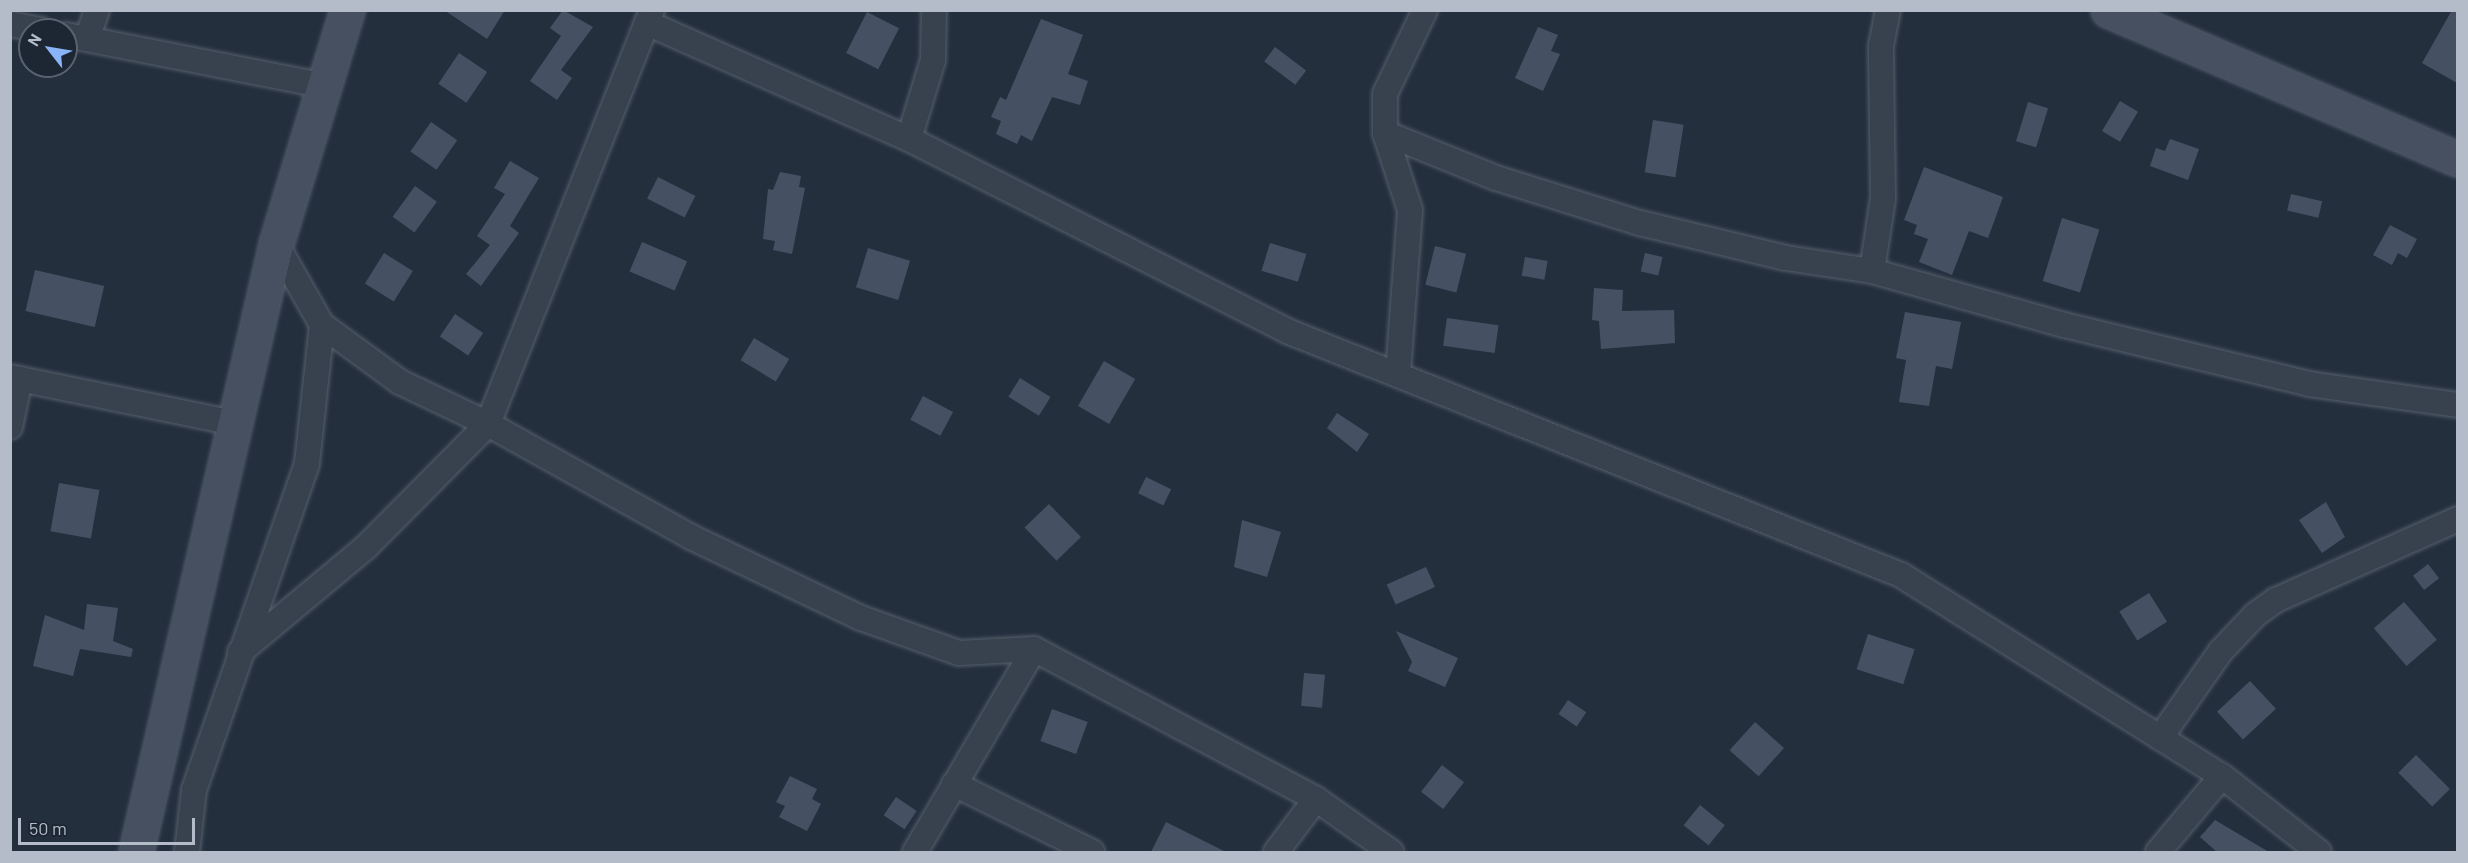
<!DOCTYPE html>
<html>
<head>
<meta charset="utf-8">
<style>
	body { margin:0 }
	#map { position:relative; width:2468px; height:863px; overflow:hidden; background:#242f3e; font-family:Barlow,sans-serif }
	div>[style] { position:absolute }
	[style*='--x'] { left:calc(var(--x)*1px); top:calc(var(--y)*1px); width:calc(var(--w)*1px); rotate:calc(var(--a)*1deg) }
	.building>* { inset:0; background:#455162; transform-origin:0 0 }
	.roads { filter:drop-shadow(0 0 2px #565f6c) drop-shadow(0 0 2px #565f6c) }
	.street>* { height:24px; margin:-12px; padding:0 12px; transform-origin:12px; border-radius:12px; background:#38414e }
	.secondary>* { height:33px; margin:-16.5px; padding:0 16.5px; transform-origin:16.5px; border-radius:16.5px; background:#465061 }
	span { translate:-50% -50%; white-space:nowrap; text-align:center; line-height:1.15; -webkit-text-stroke:6px #1d2633; paint-order:stroke }
	.frame { position:absolute; inset:0; border:12px solid #b4bcc9; pointer-events:none }
	.north { position:absolute; left:18px; top:18px; width:60px; height:60px; box-sizing:border-box; background:#1d2633; border:2px solid #59626f; border-radius:50%; rotate:301deg; font-size:16px; font-weight:700; line-height:24px; text-align:center; color:#b4bcc9 }
	.north::after { content:''; display:block; margin:auto; width:21px; height:27px; background:#8ab4f8; clip-path:polygon(50% 0,100% 100%,50% 72%,0 100%) }
	.scale { position:absolute; left:18px; top:818px; width:177px; height:27px; box-sizing:border-box; border:3px solid #b4bcc9; border-top:0; padding-left:8px; font-size:18px; line-height:21px; white-space:nowrap; color:#b4bcc9; -webkit-text-stroke:4px #1d2633; paint-order:stroke }
</style>
</head>
<body>
<div id="map">
	<div class="building">
		<div style="clip-path:polygon(444px 10px,505px 10px,487px 39px)"></div>
		<div style="clip-path:polygon(563px 10px,593px 27px,561px 70px,572px 78px,557px 100px,530px 81px,561px 36px,550px 28px)"></div>
		<div style="clip-path:polygon(2452px 10px,2457px 10px,2457px 83px,2422px 63px)"></div>
		<div style="left:867px;top:12px;width:36px;height:46px;rotate:27deg"></div>
		<div style="clip-path:polygon(1041px 19px,1083px 35px,1068px 74px,1088px 81px,1080px 105px,1052px 97px,1032px 141px,1021px 135px,1017px 144px,996px 134px,1001px 121px,991px 117px,1000px 97px,1006px 100px)"></div>
		<div style="clip-path:polygon(1538px 27px,1558px 35px,1551px 51px,1560px 54px,1543px 91px,1515px 78px)"></div>
		<div style="left:1275px;top:47px;width:39px;height:18px;rotate:37deg"></div>
		<div style="left:459px;top:53px;width:34px;height:37px;rotate:34deg"></div>
		<div style="left:2120px;top:101px;width:21px;height:35px;rotate:31deg"></div>
		<div style="left:2028px;top:102px;width:21px;height:41px;rotate:17deg"></div>
		<div style="left:1653px;top:120px;width:31px;height:53px;rotate:9deg"></div>
		<div style="left:431px;top:122px;width:32px;height:36px;rotate:35deg"></div>
		<div style="clip-path:polygon(2170px 139px,2199px 149px,2188px 180px,2150px 166px,2156px 148px,2165px 151px)"></div>
		<div style="clip-path:polygon(510px 161px,539px 178px,510px 226px,519px 233px,481px 286px,466px 274px,490px 245px,477px 236px,505px 194px,494px 188px)"></div>
		<div style="clip-path:polygon(1924px 167px,2003px 197px,1988px 238px,1969px 231px,1952px 275px,1919px 262px,1928px 239px,1914px 234px,1917px 225px,1904px 220px)"></div>
		<div style="clip-path:polygon(780px 172px,801px 176px,799px 187px,805px 188px,792px 254px,773px 250px,775px 241px,763px 239px,768px 189px,773px 190px)"></div>
		<div style="left:658px;top:177px;width:42px;height:24px;rotate:27deg"></div>
		<div style="left:415px;top:186px;width:27px;height:38px;rotate:36deg"></div>
		<div style="left:2291px;top:194px;width:32px;height:17px;rotate:13deg"></div>
		<div style="left:2062px;top:218px;width:39px;height:66px;rotate:17deg"></div>
		<div style="clip-path:polygon(2390px 225px,2417px 239px,2407px 258px,2398px 253px,2392px 265px,2373px 255px)"></div>
		<div style="left:642px;top:242px;width:49px;height:32px;rotate:23deg"></div>
		<div style="left:1270px;top:243px;width:38px;height:29px;rotate:17deg"></div>
		<div style="left:1435px;top:246px;width:32px;height:40px;rotate:14deg"></div>
		<div style="left:868px;top:248px;width:44px;height:41px;rotate:17deg"></div>
		<div style="left:384px;top:253px;width:34px;height:36px;rotate:32deg"></div>
		<div style="left:1645px;top:253px;width:18px;height:19px;rotate:13deg"></div>
		<div style="left:1525px;top:257px;width:23px;height:19px;rotate:10deg"></div>
		<div style="left:35px;top:270px;width:71px;height:42px;rotate:13deg"></div>
		<div style="clip-path:polygon(1594px 288px,1623px 290px,1622px 311px,1674px 310px,1675px 343px,1601px 349px,1599px 321px,1592px 320px)"></div>
		<div style="clip-path:polygon(1905px 312px,1961px 322px,1952px 369px,1936px 366px,1929px 406px,1899px 402px,1906px 360px,1896px 358px)"></div>
		<div style="left:455px;top:314px;width:34px;height:27px;rotate:34deg"></div>
		<div style="left:1447px;top:318px;width:52px;height:28px;rotate:8deg"></div>
		<div style="left:754px;top:338px;width:41px;height:26px;rotate:31deg"></div>
		<div style="left:1104px;top:361px;width:36px;height:52px;rotate:30deg"></div>
		<div style="left:1020px;top:378px;width:36px;height:22px;rotate:32deg"></div>
		<div style="left:923px;top:396px;width:34px;height:27px;rotate:28deg"></div>
		<div style="clip-path:polygon(1337px 413px,1369px 434px,1357px 452px,1327px 428px)"></div>
		<div style="left:1146px;top:477px;width:28px;height:18px;rotate:26deg"></div>
		<div style="left:59px;top:483px;width:41px;height:49px;rotate:10deg"></div>
		<div style="clip-path:polygon(2326px 502px,2345px 537px,2322px 553px,2299px 520px)"></div>
		<div style="left:1049px;top:504px;width:46px;height:34px;rotate:46deg"></div>
		<div style="clip-path:polygon(1242px 520px,1281px 532px,1267px 577px,1234px 567px)"></div>
		<div style="left:2428px;top:564px;width:18px;height:19px;rotate:52deg"></div>
		<div style="left:1426px;top:567px;width:22px;height:43px;rotate:66deg"></div>
		<div style="left:2149px;top:593px;width:34px;height:35px;rotate:58deg"></div>
		<div style="left:2404px;top:602px;width:50px;height:40px;rotate:49deg"></div>
		<div style="clip-path:polygon(87px 604px,118px 608px,113px 641px,133px 649px,131px 657px,80px 649px,73px 676px,33px 666px,45px 615px,84px 630px)"></div>
		<div style="clip-path:polygon(1396px 631px,1458px 658px,1445px 687px,1408px 671px,1412px 662px)"></div>
		<div style="left:1868px;top:634px;width:49px;height:37px;rotate:18deg"></div>
		<div style="left:1304px;top:673px;width:21px;height:33px;rotate:5deg"></div>
		<div style="left:2250px;top:681px;width:38px;height:45px;rotate:47deg"></div>
		<div style="left:1568px;top:700px;width:22px;height:17px;rotate:34deg"></div>
		<div style="left:1052px;top:709px;width:38px;height:34px;rotate:20deg"></div>
		<div style="left:1755px;top:722px;width:39px;height:38px;rotate:42deg"></div>
		<div style="left:2416px;top:755px;width:48px;height:25px;rotate:45deg"></div>
		<div style="left:1442px;top:765px;width:28px;height:34px;rotate:38deg"></div>
		<div style="clip-path:polygon(790px 776px,817px 789px,812px 799px,821px 804px,807px 831px,779px 817px,785px 806px,776px 802px)"></div>
		<div style="left:896px;top:797px;width:25px;height:22px;rotate:34deg"></div>
		<div style="left:1700px;top:805px;width:32px;height:26px;rotate:39deg"></div>
		<div style="clip-path:polygon(2215px 820px,2269px 852px,2217px 852px,2200px 837px)"></div>
		<div style="clip-path:polygon(1166px 822px,1226px 852px,1151px 852px)"></div>
	</div>
	<div class="roads">
		<div class="street">
			<div style="--x:652;--y:10;--w:14;--a:111"></div>
			<div style="--x:647;--y:23;--w:287;--a:23.9"></div>
			<div style="--x:909;--y:139;--w:424;--a:26.9"></div>
			<div style="--x:1287;--y:331;--w:661;--a:21.67"></div>
			<div style="--x:1901;--y:575;--w:379;--a:32.1"></div>
			<div style="--x:2222;--y:776;--w:123;--a:38.1"></div>
			<div style="--x:1425;--y:10;--w:93;--a:115.5"></div>
			<div style="--x:1385;--y:94;--w:39;--a:90"></div>
			<div style="--x:1385;--y:133;--w:120;--a:22.1"></div>
			<div style="--x:1496;--y:178;--w:151;--a:17.4"></div>
			<div style="--x:1640;--y:223;--w:150;--a:13.5"></div>
			<div style="--x:1786;--y:258;--w:87;--a:8.6"></div>
			<div style="--x:1872;--y:271;--w:74;--a:-81.4"></div>
			<div style="--x:1883;--y:198;--w:152;--a:-90.8"></div>
			<div style="--x:1881;--y:46;--w:37;--a:-79"></div>
			<div style="--x:10;--y:24;--w:32;--a:11"></div>
			<div style="--x:66;--y:35;--w:265;--a:11.1"></div>
			<div style="--x:87;--y:39;--w:31;--a:-71"></div>
			<div style="--x:1385;--y:133;--w:81;--a:72"></div>
			<div style="--x:1410;--y:210;--w:164;--a:94.2"></div>
			<div style="--x:909;--y:139;--w:83;--a:-73.1"></div>
			<div style="--x:933;--y:60;--w:50;--a:-88.9"></div>
			<div style="--x:276;--y:244;--w:93;--a:60.4"></div>
			<div style="--x:322;--y:325;--w:97;--a:36.2"></div>
			<div style="--x:400;--y:382;--w:98;--a:25.5"></div>
			<div style="--x:488;--y:424;--w:431;--a:-68.4"></div>
			<div style="--x:1872;--y:271;--w:199;--a:15.7"></div>
			<div style="--x:2064;--y:325;--w:252;--a:13.5"></div>
			<div style="--x:2309;--y:384;--w:150;--a:8"></div>
			<div style="--x:10;--y:377;--w:230;--a:11.6"></div>
			<div style="--x:10;--y:427;--w:49;--a:-78.2"></div>
			<div style="--x:240;--y:652;--w:163;--a:-39.8"></div>
			<div style="--x:365;--y:548;--w:175;--a:-45.2"></div>
			<div style="--x:488;--y:424;--w:232;--a:29.1"></div>
			<div style="--x:691;--y:537;--w:188;--a:25.5"></div>
			<div style="--x:861;--y:618;--w:104;--a:19.7"></div>
			<div style="--x:959;--y:653;--w:75;--a:-3.1"></div>
			<div style="--x:1034;--y:649;--w:319;--a:28"></div>
			<div style="--x:1316;--y:799;--w:92;--a:35.2"></div>
			<div style="--x:2160;--y:738;--w:106;--a:-55"></div>
			<div style="--x:2221;--y:651;--w:50;--a:-46.6"></div>
			<div style="--x:2255;--y:615;--w:26;--a:-36"></div>
			<div style="--x:2276;--y:600;--w:199;--a:-24"></div>
			<div style="--x:954;--y:784;--w:154;--a:26.2"></div>
			<div style="--x:187;--y:852;--w:62;--a:-83.6"></div>
			<div style="--x:194;--y:790;--w:346;--a:-70.9"></div>
			<div style="--x:307;--y:463;--w:139;--a:-83.8"></div>
			<div style="--x:915;--y:852;--w:235;--a:-59.6"></div>
			<div style="--x:1276;--y:852;--w:66;--a:-53"></div>
			<div style="--x:2158;--y:852;--w:99;--a:-49.9"></div>
		</div>
		<div class="secondary">
			<div style="--x:2108;--y:10;--w:380;--a:23.1"></div>
			<div style="--x:136;--y:852;--w:624;--a:-77.03"></div>
			<div style="--x:276;--y:244;--w:245;--a:-73.1"></div>
		</div>
	</div>
	<div class="frame"></div>
	<div class="north">N</div>
	<div class="scale">50 m</div>
</div>
</body>
</html>
